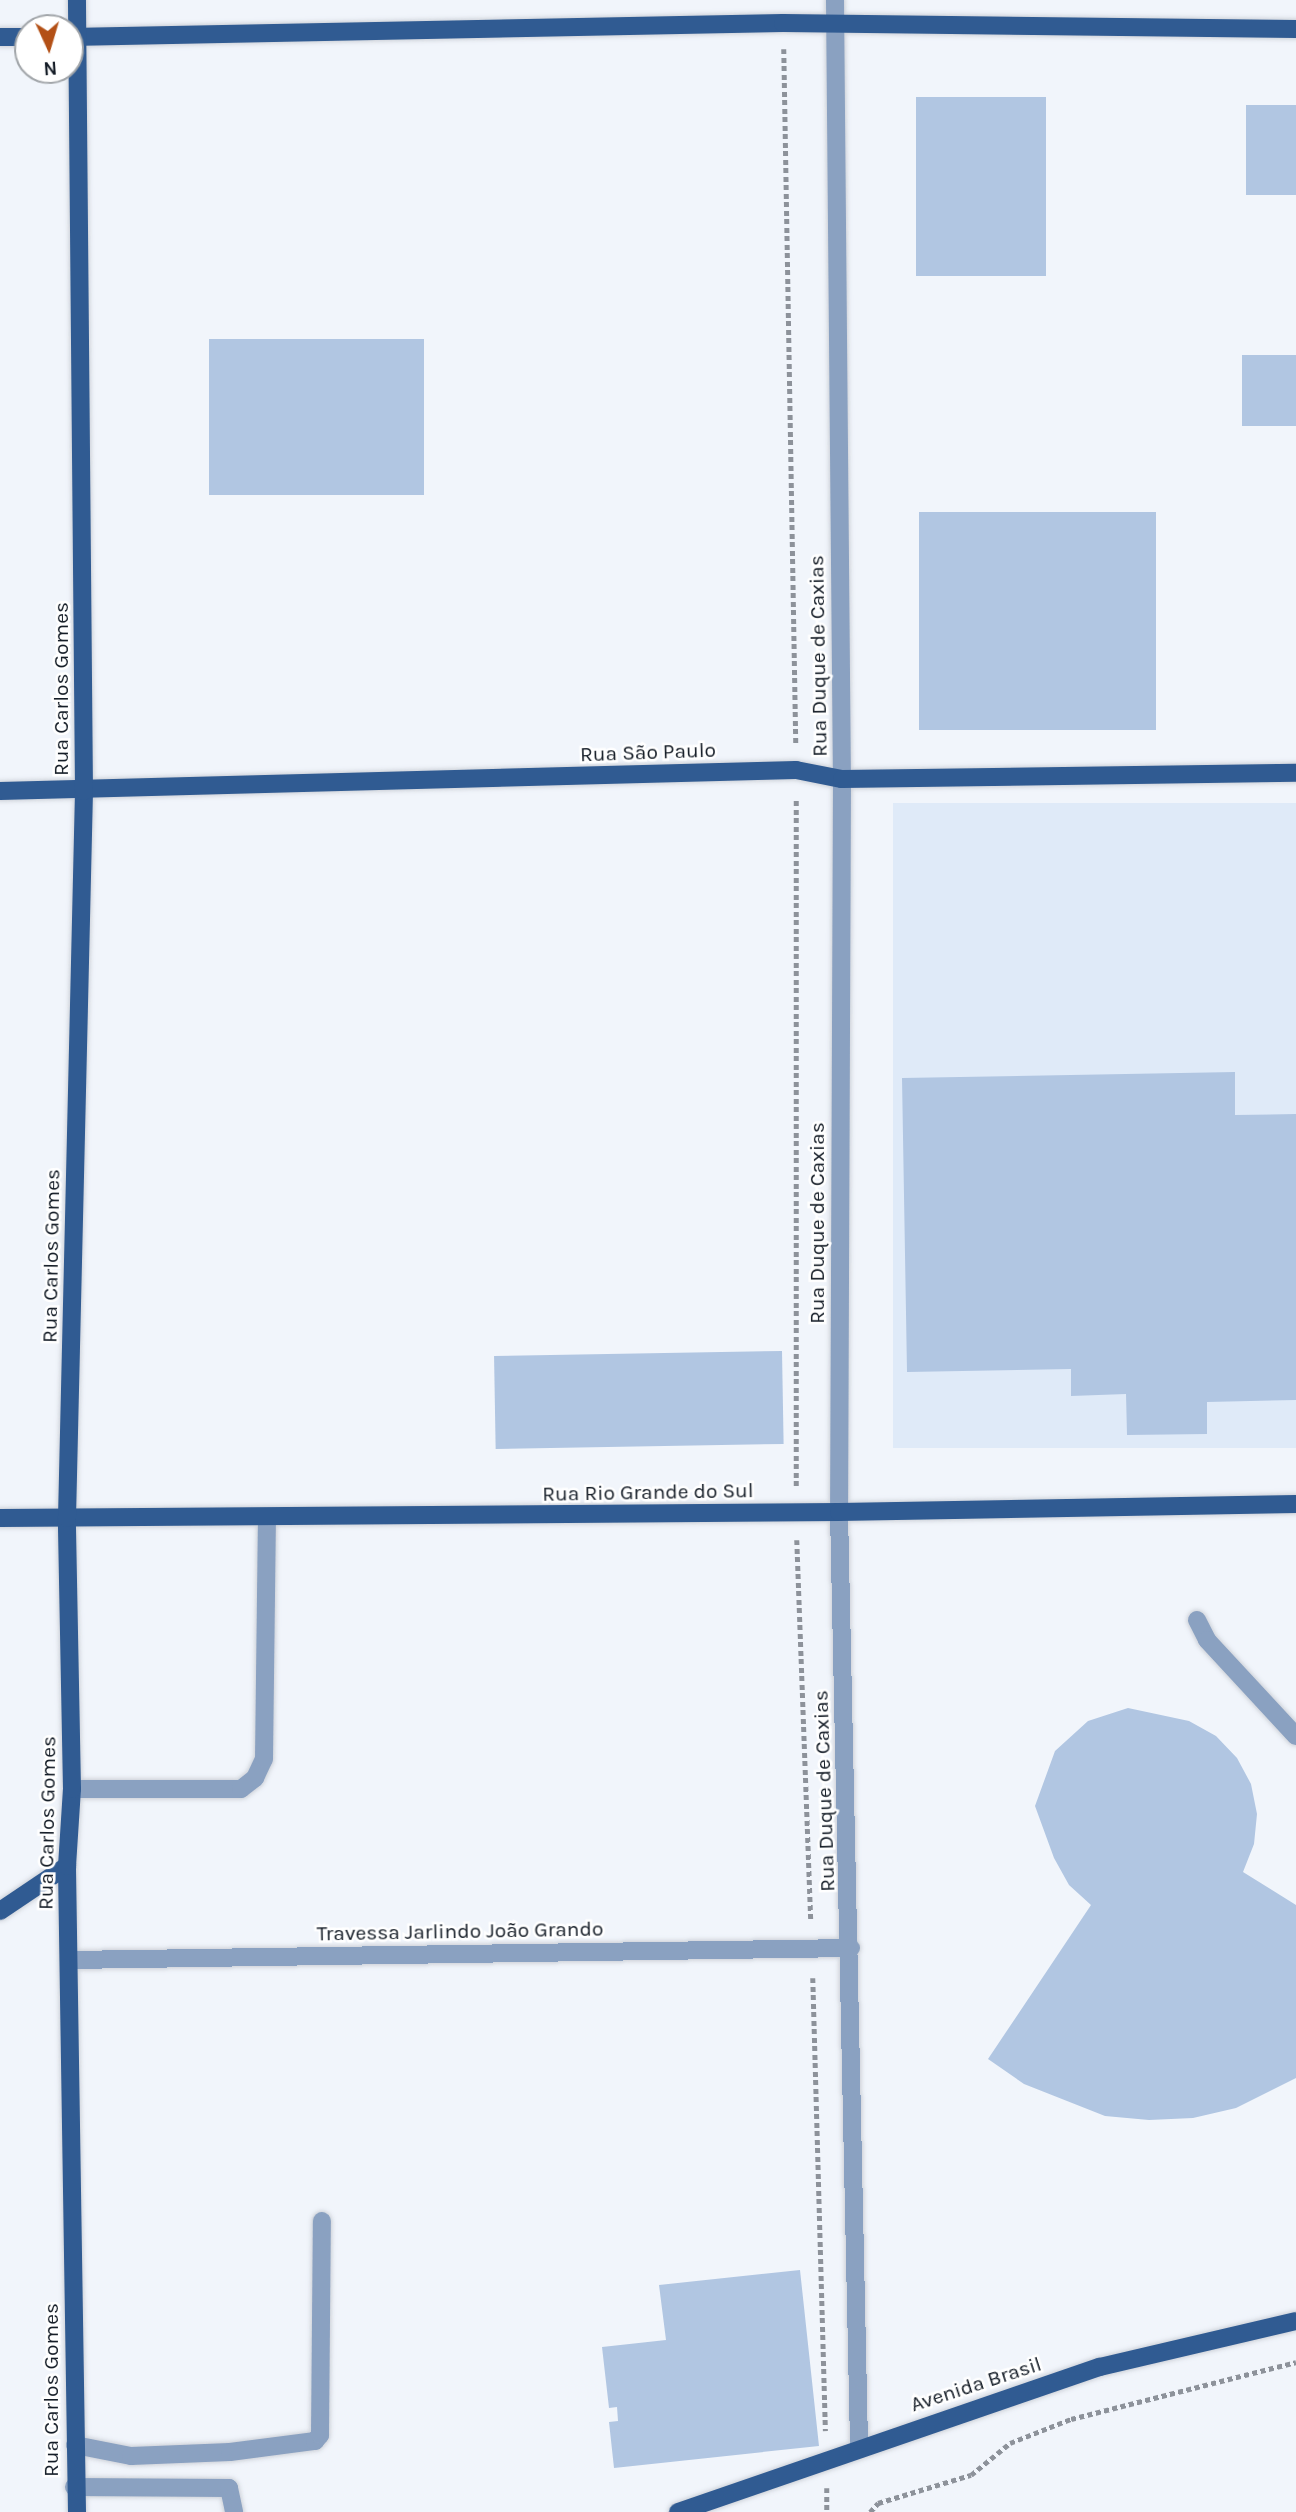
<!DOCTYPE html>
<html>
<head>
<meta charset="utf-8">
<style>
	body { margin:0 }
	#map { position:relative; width:1296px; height:2512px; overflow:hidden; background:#f1f5fb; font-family:Karla,sans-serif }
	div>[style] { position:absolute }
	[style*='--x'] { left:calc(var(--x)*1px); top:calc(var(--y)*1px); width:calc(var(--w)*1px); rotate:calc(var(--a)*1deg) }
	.built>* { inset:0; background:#dfeaf8; transform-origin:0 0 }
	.building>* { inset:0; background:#b1c6e2; transform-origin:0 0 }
	.path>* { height:4.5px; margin-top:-2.25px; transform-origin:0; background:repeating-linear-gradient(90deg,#8d929a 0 5px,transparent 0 8.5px) }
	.roads { filter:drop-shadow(0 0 2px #ced2d9) drop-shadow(0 0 2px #ced2d9) }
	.minor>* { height:18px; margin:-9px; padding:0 9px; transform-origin:9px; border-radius:9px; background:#8aa1c1 }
	.major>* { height:18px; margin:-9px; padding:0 9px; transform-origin:9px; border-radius:9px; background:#305b92 }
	span { translate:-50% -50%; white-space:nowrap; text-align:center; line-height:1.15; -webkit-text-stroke:5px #fff; paint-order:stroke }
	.street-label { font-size:21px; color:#151d27 }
	.north { position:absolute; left:14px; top:14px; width:70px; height:70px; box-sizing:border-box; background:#fff; border:2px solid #a1a5a9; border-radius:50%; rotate:176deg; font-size:19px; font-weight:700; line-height:28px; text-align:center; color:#151d27 }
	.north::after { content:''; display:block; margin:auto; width:24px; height:32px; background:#b35016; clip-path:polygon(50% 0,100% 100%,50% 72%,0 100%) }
</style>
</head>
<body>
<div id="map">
	<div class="built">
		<div style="left:1296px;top:803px;width:645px;height:403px;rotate:90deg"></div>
	</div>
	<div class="building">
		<div style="left:1046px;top:97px;width:179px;height:130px;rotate:90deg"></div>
		<div style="left:1246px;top:105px;width:50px;height:90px"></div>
		<div style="left:424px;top:339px;width:156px;height:215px;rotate:90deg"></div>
		<div style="left:1296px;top:355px;width:71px;height:54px;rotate:90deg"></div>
		<div style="left:1156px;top:512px;width:218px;height:237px;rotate:90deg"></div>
		<div style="clip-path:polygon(1235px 1072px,1235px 1115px,1296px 1114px,1296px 1400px,1207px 1402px,1207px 1434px,1127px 1435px,1126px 1394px,1071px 1396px,1071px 1369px,907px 1372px,902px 1078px)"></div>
		<div style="left:782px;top:1351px;width:93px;height:288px;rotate:89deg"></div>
		<div style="clip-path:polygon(1128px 1708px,1189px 1721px,1216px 1736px,1237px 1758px,1251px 1784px,1257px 1814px,1254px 1844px,1243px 1872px,1296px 1905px,1296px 2078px,1236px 2108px,1193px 2118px,1149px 2120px,1105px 2116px,1024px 2084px,988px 2059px,1091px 1905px,1069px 1885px,1054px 1858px,1035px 1806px,1055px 1751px,1088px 1721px)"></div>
		<div style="clip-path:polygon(800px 2270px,819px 2446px,614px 2468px,609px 2422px,618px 2421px,617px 2407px,609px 2408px,602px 2347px,666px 2340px,659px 2285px)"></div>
	</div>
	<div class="path">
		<div style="--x:784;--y:49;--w:695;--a:89.01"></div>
		<div style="--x:796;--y:1486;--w:688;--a:-90"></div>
		<div style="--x:797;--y:1540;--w:380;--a:87.9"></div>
		<div style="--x:813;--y:1978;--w:453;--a:88.4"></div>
		<div style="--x:827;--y:2488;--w:24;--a:90"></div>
		<div style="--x:870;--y:2512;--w:12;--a:-48"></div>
		<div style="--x:878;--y:2503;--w:97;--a:-16.8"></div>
		<div style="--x:971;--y:2475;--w:50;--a:-39.4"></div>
		<div style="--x:1010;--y:2443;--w:66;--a:-21.5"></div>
		<div style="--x:1071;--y:2419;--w:232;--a:-14.2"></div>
	</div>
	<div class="roads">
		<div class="minor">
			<div style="--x:835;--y:0;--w:779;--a:89.49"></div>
			<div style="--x:842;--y:779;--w:733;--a:90.23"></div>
			<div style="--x:839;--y:1512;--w:934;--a:88.77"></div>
			<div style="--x:1197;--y:1620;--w:22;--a:63"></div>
			<div style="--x:1207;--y:1640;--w:131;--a:47.2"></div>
			<div style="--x:72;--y:1789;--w:169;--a:0"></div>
			<div style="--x:241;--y:1789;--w:18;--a:-38"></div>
			<div style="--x:255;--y:1778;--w:21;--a:-65"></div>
			<div style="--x:264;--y:1759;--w:241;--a:-89.3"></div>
			<div style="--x:70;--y:1960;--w:781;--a:-0.88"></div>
			<div style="--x:75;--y:2445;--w:57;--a:11.1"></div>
			<div style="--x:131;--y:2456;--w:99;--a:-2.3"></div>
			<div style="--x:230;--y:2452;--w:86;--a:-7.4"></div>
			<div style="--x:315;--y:2441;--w:8;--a:-50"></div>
			<div style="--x:320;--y:2435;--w:214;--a:-89.5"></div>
			<div style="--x:74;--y:2487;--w:155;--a:0.4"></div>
			<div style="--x:229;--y:2488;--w:25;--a:78"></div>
		</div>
		<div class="major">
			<div style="--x:0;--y:37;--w:28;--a:0"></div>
			<div style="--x:70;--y:37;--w:713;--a:-1.12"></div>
			<div style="--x:783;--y:23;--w:513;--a:0.67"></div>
			<div style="--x:0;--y:791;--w:796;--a:-1.51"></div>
			<div style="--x:796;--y:770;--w:47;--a:11.1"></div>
			<div style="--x:842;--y:779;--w:454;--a:-0.8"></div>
			<div style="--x:0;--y:1518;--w:839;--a:-0.41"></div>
			<div style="--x:839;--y:1512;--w:457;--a:-1"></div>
			<div style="--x:0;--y:1911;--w:81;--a:-33.9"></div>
			<div style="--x:77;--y:2512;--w:646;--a:-90.89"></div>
			<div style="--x:67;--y:1866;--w:77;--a:-86.3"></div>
			<div style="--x:72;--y:1789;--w:271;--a:-91.1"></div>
			<div style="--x:67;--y:1518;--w:727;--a:-88.66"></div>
			<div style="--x:84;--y:791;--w:791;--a:-90.51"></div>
			<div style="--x:678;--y:2512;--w:446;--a:-19"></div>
			<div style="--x:1100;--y:2367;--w:201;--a:-13.2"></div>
		</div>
	</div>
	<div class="street-label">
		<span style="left:818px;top:656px;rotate:-91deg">Rua Duque de Caxias</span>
		<span style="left:61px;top:689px;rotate:-90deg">Rua Carlos Gomes</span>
		<span style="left:648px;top:752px;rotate:-2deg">Rua São Paulo</span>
		<span style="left:817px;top:1223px;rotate:-90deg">Rua Duque de Caxias</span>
		<span style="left:51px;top:1256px;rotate:-89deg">Rua Carlos Gomes</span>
		<span style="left:648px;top:1492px;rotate:-1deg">Rua Rio Grande do Sul</span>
		<span style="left:824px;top:1791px;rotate:-92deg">Rua Duque de Caxias</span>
		<span style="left:47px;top:1823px;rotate:-89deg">Rua Carlos Gomes</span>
		<span style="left:460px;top:1931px;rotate:-1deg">Travessa Jarlindo João Grando</span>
		<span style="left:976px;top:2384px;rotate:-18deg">Avenida Brasil</span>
		<span style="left:51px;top:2390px;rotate:-90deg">Rua Carlos Gomes</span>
	</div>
	<div class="north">N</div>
</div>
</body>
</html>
